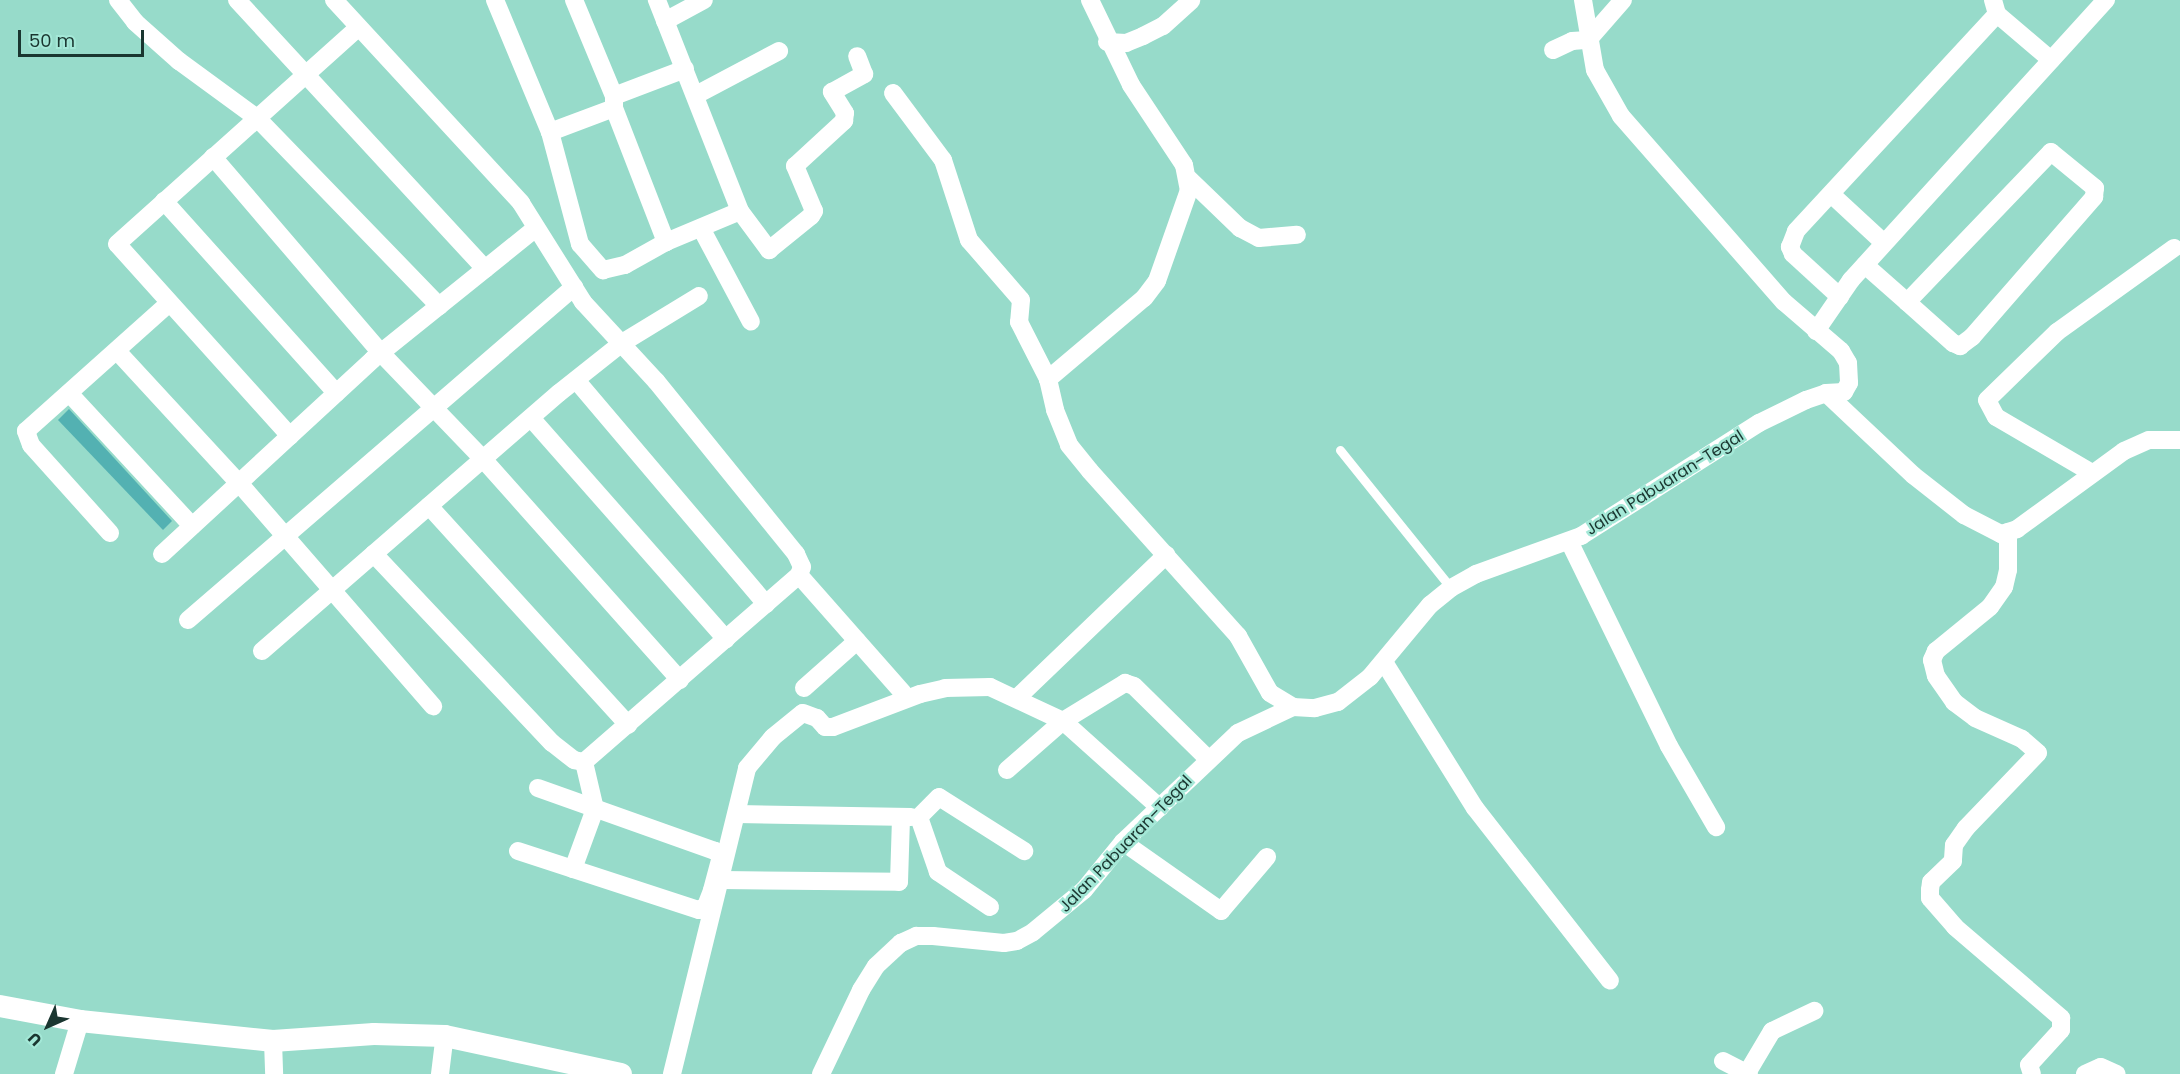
<!DOCTYPE html>
<html>
<head>
<meta charset="utf-8">
<style>
	body { margin:0 }
	#map { position:relative; width:2180px; height:1074px; overflow:hidden; background:#97dbca; font-family:Poppins,sans-serif }
	div>[style] { position:absolute }
	[style*='--x'] { left:calc(var(--x)*1px); top:calc(var(--y)*1px); width:calc(var(--w)*1px); rotate:calc(var(--a)*1deg) }
	.building>* { inset:0; background:#53b1b2 }
	.service>* { height:9px; margin:-4.5px; padding:0 4.5px; transform-origin:4.5px; border-radius:4.5px; background:#fff }
	.minor>* { height:18px; margin:-9px; padding:0 9px; transform-origin:9px; border-radius:9px; background:#fff }
	.tertiary>* { height:22px; margin:-11px; padding:0 11px; transform-origin:11px; border-radius:11px; background:#fff }
	span { translate:-50% -50%; white-space:nowrap; text-align:center; line-height:1.15; -webkit-text-stroke:5px #a4e8d7; paint-order:stroke }
	.street-label { font-size:16px; color:#1a3630 }
	.north { position:absolute; left:18px; top:996px; width:60px; height:60px; -webkit-text-stroke:4px #a4e8d7; paint-order:stroke; rotate:225deg; font-size:16px; font-weight:700; line-height:24px; text-align:center; color:#1a3630 }
	.north::after { content:''; display:block; margin:auto; width:21px; height:27px; background:#1a3630; clip-path:polygon(50% 0,100% 100%,50% 72%,0 100%) }
	.scale { position:absolute; left:18px; top:30px; width:126px; height:27px; box-sizing:border-box; border:3px solid #1a3630; border-top:0; padding-left:8px; font-size:18px; line-height:21px; white-space:nowrap; color:#1a3630; -webkit-text-stroke:4px #a4e8d7; paint-order:stroke }
</style>
</head>
<body>
<div id="map">
	<div class="building">
		<div style="clip-path:polygon(69px 409px,172px 521px,163px 530px,58px 420px)"></div>
	</div>
	<div class="service">
		<div style="--x:1340;--y:450;--w:177;--a:51.2"></div>
	</div>
	<div class="minor">
		<div style="--x:118;--y:0;--w:28;--a:52"></div>
		<div style="--x:135;--y:22;--w:59;--a:41.6"></div>
		<div style="--x:179;--y:61;--w:97;--a:36.2"></div>
		<div style="--x:257;--y:118;--w:262;--a:45.9"></div>
		<div style="--x:237;--y:0;--w:366;--a:47.3"></div>
		<div style="--x:334;--y:0;--w:276;--a:47.3"></div>
		<div style="--x:521;--y:203;--w:117;--a:57.9"></div>
		<div style="--x:583;--y:302;--w:108;--a:47.3"></div>
		<div style="--x:656;--y:381;--w:223;--a:51"></div>
		<div style="--x:796;--y:554;--w:14;--a:65"></div>
		<div style="--x:802;--y:567;--w:9;--a:111"></div>
		<div style="--x:799;--y:575;--w:285;--a:139"></div>
		<div style="--x:584;--y:762;--w:10;--a:-169"></div>
		<div style="--x:574;--y:760;--w:28;--a:-142"></div>
		<div style="--x:552;--y:743;--w:260;--a:-133.3"></div>
		<div style="--x:495;--y:0;--w:143;--a:67.4"></div>
		<div style="--x:550;--y:132;--w:116;--a:75"></div>
		<div style="--x:580;--y:244;--w:35;--a:49"></div>
		<div style="--x:603;--y:270;--w:23;--a:-13"></div>
		<div style="--x:625;--y:265;--w:47;--a:-29.3"></div>
		<div style="--x:666;--y:242;--w:80;--a:-22.7"></div>
		<div style="--x:740;--y:211;--w:227;--a:-111.5"></div>
		<div style="--x:1090;--y:0;--w:94;--a:64.2"></div>
		<div style="--x:1131;--y:85;--w:96;--a:56.5"></div>
		<div style="--x:1184;--y:165;--w:25;--a:79"></div>
		<div style="--x:1189;--y:190;--w:96;--a:109.4"></div>
		<div style="--x:1157;--y:281;--w:21;--a:127"></div>
		<div style="--x:1144;--y:298;--w:126;--a:139.8"></div>
		<div style="--x:1048;--y:379;--w:32;--a:77"></div>
		<div style="--x:1055;--y:410;--w:38;--a:68"></div>
		<div style="--x:1069;--y:445;--w:33;--a:51"></div>
		<div style="--x:1090;--y:471;--w:222;--a:48.1"></div>
		<div style="--x:1238;--y:636;--w:65;--a:60.7"></div>
		<div style="--x:1270;--y:693;--w:27;--a:31"></div>
		<div style="--x:1583;--y:0;--w:71;--a:80.3"></div>
		<div style="--x:1595;--y:70;--w:53;--a:60.5"></div>
		<div style="--x:1621;--y:116;--w:247;--a:48.8"></div>
		<div style="--x:1784;--y:302;--w:75;--a:40.7"></div>
		<div style="--x:1841;--y:351;--w:14;--a:60"></div>
		<div style="--x:1848;--y:363;--w:20;--a:87"></div>
		<div style="--x:1849;--y:383;--w:10;--a:119"></div>
		<div style="--x:1844;--y:392;--w:18;--a:177"></div>
		<div style="--x:1993;--y:0;--w:15;--a:74"></div>
		<div style="--x:1997;--y:14;--w:71;--a:40.4"></div>
		<div style="--x:665;--y:21;--w:44;--a:-28.3"></div>
		<div style="--x:1107;--y:42;--w:19;--a:3"></div>
		<div style="--x:1126;--y:43;--w:18;--a:-22"></div>
		<div style="--x:1143;--y:36;--w:22;--a:-27"></div>
		<div style="--x:1163;--y:26;--w:38;--a:-42"></div>
		<div style="--x:1553;--y:50;--w:21;--a:-25"></div>
		<div style="--x:1572;--y:41;--w:16;--a:-4"></div>
		<div style="--x:1588;--y:40;--w:53;--a:-48.8"></div>
		<div style="--x:893;--y:93;--w:84;--a:53.3"></div>
		<div style="--x:943;--y:160;--w:84;--a:72"></div>
		<div style="--x:969;--y:240;--w:79;--a:49.1"></div>
		<div style="--x:1021;--y:300;--w:22;--a:95"></div>
		<div style="--x:1019;--y:322;--w:64;--a:63"></div>
		<div style="--x:696;--y:95;--w:94;--a:-27.9"></div>
		<div style="--x:614;--y:96;--w:76;--a:-20.8"></div>
		<div style="--x:614;--y:108;--w:144;--a:68.8"></div>
		<div style="--x:550;--y:132;--w:68;--a:-20.6"></div>
		<div style="--x:614;--y:108;--w:12;--a:-90"></div>
		<div style="--x:614;--y:96;--w:104;--a:-112.6"></div>
		<div style="--x:213;--y:157;--w:258;--a:49.4"></div>
		<div style="--x:381;--y:353;--w:147;--a:46.1"></div>
		<div style="--x:483;--y:459;--w:296;--a:48.3"></div>
		<div style="--x:1189;--y:179;--w:71;--a:43.9"></div>
		<div style="--x:1240;--y:228;--w:21;--a:28"></div>
		<div style="--x:1259;--y:238;--w:38;--a:-5"></div>
		<div style="--x:1831;--y:194;--w:72;--a:42.8"></div>
		<div style="--x:164;--y:201;--w:258;--a:48.1"></div>
		<div style="--x:740;--y:211;--w:49;--a:53.4"></div>
		<div style="--x:769;--y:250;--w:54;--a:-39"></div>
		<div style="--x:811;--y:216;--w:6;--a:-59"></div>
		<div style="--x:814;--y:211;--w:49;--a:-112.9"></div>
		<div style="--x:795;--y:166;--w:67;--a:-42.6"></div>
		<div style="--x:844;--y:121;--w:8;--a:-83"></div>
		<div style="--x:845;--y:113;--w:25;--a:-122"></div>
		<div style="--x:832;--y:92;--w:37;--a:-29"></div>
		<div style="--x:864;--y:74;--w:19;--a:-111"></div>
		<div style="--x:701;--y:228;--w:106;--a:62"></div>
		<div style="--x:1865;--y:265;--w:56;--a:41.4"></div>
		<div style="--x:1907;--y:302;--w:62;--a:41.7"></div>
		<div style="--x:1953;--y:343;--w:8;--a:23"></div>
		<div style="--x:1960;--y:346;--w:15;--a:-37"></div>
		<div style="--x:1972;--y:337;--w:186;--a:-48.9"></div>
		<div style="--x:2094;--y:197;--w:9;--a:-84"></div>
		<div style="--x:2095;--y:188;--w:57;--a:-140.7"></div>
		<div style="--x:2051;--y:152;--w:208;--a:133.8"></div>
		<div style="--x:1840;--y:297;--w:64;--a:-137.5"></div>
		<div style="--x:1793;--y:254;--w:8;--a:-113"></div>
		<div style="--x:1790;--y:247;--w:17;--a:-69"></div>
		<div style="--x:1796;--y:231;--w:296;--a:-47.2"></div>
		<div style="--x:1816;--y:331;--w:62;--a:-55.5"></div>
		<div style="--x:1851;--y:280;--w:379;--a:-47.7"></div>
		<div style="--x:117;--y:351;--w:180;--a:47.3"></div>
		<div style="--x:239;--y:483;--w:296;--a:49"></div>
		<div style="--x:576;--y:380;--w:294;--a:49.7"></div>
		<div style="--x:69;--y:393;--w:181;--a:47.2"></div>
		<div style="--x:531;--y:418;--w:295;--a:48.6"></div>
		<div style="--x:290;--y:436;--w:258;--a:-132"></div>
		<div style="--x:117;--y:244;--w:324;--a:-41.9"></div>
		<div style="--x:2092;--y:473;--w:111;--a:-149.7"></div>
		<div style="--x:1996;--y:417;--w:19;--a:-118"></div>
		<div style="--x:1987;--y:400;--w:98;--a:-44.2"></div>
		<div style="--x:2057;--y:332;--w:144;--a:-35.7"></div>
		<div style="--x:429;--y:506;--w:296;--a:47.7"></div>
		<div style="--x:2008;--y:532;--w:38;--a:90"></div>
		<div style="--x:2008;--y:570;--w:17;--a:103"></div>
		<div style="--x:2004;--y:587;--w:24;--a:125"></div>
		<div style="--x:1990;--y:607;--w:70;--a:140.8"></div>
		<div style="--x:1936;--y:651;--w:10;--a:114"></div>
		<div style="--x:1932;--y:660;--w:16;--a:76"></div>
		<div style="--x:1936;--y:676;--w:32;--a:55"></div>
		<div style="--x:1954;--y:702;--w:26;--a:37"></div>
		<div style="--x:1975;--y:718;--w:51;--a:24.1"></div>
		<div style="--x:2022;--y:739;--w:21;--a:41"></div>
		<div style="--x:2038;--y:753;--w:104;--a:133.8"></div>
		<div style="--x:1966;--y:828;--w:21;--a:125"></div>
		<div style="--x:1954;--y:845;--w:16;--a:94"></div>
		<div style="--x:1953;--y:861;--w:30;--a:136"></div>
		<div style="--x:1931;--y:882;--w:8;--a:97"></div>
		<div style="--x:1930;--y:890;--w:8;--a:90"></div>
		<div style="--x:1930;--y:898;--w:38;--a:49"></div>
		<div style="--x:1955;--y:927;--w:140;--a:40.6"></div>
		<div style="--x:2061;--y:1018;--w:12;--a:90"></div>
		<div style="--x:2061;--y:1030;--w:47;--a:132.4"></div>
		<div style="--x:2029;--y:1065;--w:9;--a:72"></div>
		<div style="--x:110;--y:533;--w:118;--a:-131.9"></div>
		<div style="--x:31;--y:445;--w:15;--a:-110"></div>
		<div style="--x:26;--y:431;--w:191;--a:-41.8"></div>
		<div style="--x:1569;--y:541;--w:228;--a:64"></div>
		<div style="--x:1669;--y:746;--w:94;--a:59.9"></div>
		<div style="--x:162;--y:554;--w:287;--a:-42.7"></div>
		<div style="--x:373;--y:359;--w:209;--a:-38.8"></div>
		<div style="--x:799;--y:575;--w:157;--a:48.6"></div>
		<div style="--x:188;--y:620;--w:510;--a:-40.78"></div>
		<div style="--x:262;--y:651;--w:393;--a:-41"></div>
		<div style="--x:559;--y:393;--w:80;--a:-38.4"></div>
		<div style="--x:622;--y:343;--w:90;--a:-31.4"></div>
		<div style="--x:1384;--y:662;--w:172;--a:58.1"></div>
		<div style="--x:1475;--y:808;--w:219;--a:52"></div>
		<div style="--x:804;--y:688;--w:71;--a:-41.6"></div>
		<div style="--x:1017;--y:698;--w:207;--a:-43.8"></div>
		<div style="--x:1007;--y:770;--w:74;--a:-41.2"></div>
		<div style="--x:1063;--y:721;--w:73;--a:-31.5"></div>
		<div style="--x:1125;--y:683;--w:9;--a:18"></div>
		<div style="--x:1134;--y:686;--w:104;--a:44.6"></div>
		<div style="--x:737;--y:814;--w:174;--a:1"></div>
		<div style="--x:1123;--y:842;--w:120;--a:35.1"></div>
		<div style="--x:1221;--y:911;--w:71;--a:-49.6"></div>
		<div style="--x:518;--y:851;--w:190;--a:18.1"></div>
		<div style="--x:699;--y:910;--w:8;--a:-30"></div>
		<div style="--x:706;--y:906;--w:17;--a:-69"></div>
		<div style="--x:712;--y:890;--w:35;--a:-75"></div>
		<div style="--x:721;--y:856;--w:8;--a:-140"></div>
		<div style="--x:715;--y:851;--w:188;--a:-160.4"></div>
		<div style="--x:573;--y:869;--w:64;--a:-69.9"></div>
		<div style="--x:595;--y:809;--w:48;--a:-103.2"></div>
		<div style="--x:722;--y:880;--w:177;--a:0.6"></div>
		<div style="--x:899;--y:882;--w:65;--a:-88.2"></div>
		<div style="--x:990;--y:907;--w:63;--a:-146.1"></div>
		<div style="--x:938;--y:872;--w:58;--a:-109.1"></div>
		<div style="--x:919;--y:817;--w:28;--a:-45"></div>
		<div style="--x:939;--y:797;--w:101;--a:32.4"></div>
		<div style="--x:273;--y:1041;--w:33;--a:88"></div>
		<div style="--x:1723;--y:1061;--w:29;--a:27"></div>
		<div style="--x:1747;--y:1073;--w:49;--a:-59.2"></div>
		<div style="--x:1772;--y:1031;--w:47;--a:-25.5"></div>
		<div style="--x:64;--y:1074;--w:55;--a:-73.2"></div>
		<div style="--x:440;--y:1074;--w:38;--a:-83"></div>
		<div style="--x:672;--y:1074;--w:315;--a:-76.2"></div>
		<div style="--x:747;--y:768;--w:40;--a:-50"></div>
		<div style="--x:773;--y:737;--w:38;--a:-39"></div>
		<div style="--x:803;--y:713;--w:15;--a:20"></div>
		<div style="--x:817;--y:718;--w:12;--a:48"></div>
		<div style="--x:825;--y:727;--w:8;--a:0"></div>
		<div style="--x:833;--y:727;--w:93;--a:-20.8"></div>
		<div style="--x:920;--y:694;--w:26;--a:-13"></div>
		<div style="--x:945;--y:688;--w:45;--a:-1.3"></div>
		<div style="--x:990;--y:687;--w:81;--a:25"></div>
		<div style="--x:1063;--y:721;--w:130;--a:41.9"></div>
		<div style="--x:821;--y:1074;--w:93;--a:-64.5"></div>
		<div style="--x:861;--y:990;--w:28;--a:-58"></div>
		<div style="--x:876;--y:966;--w:34;--a:-43"></div>
		<div style="--x:901;--y:943;--w:17;--a:-25"></div>
		<div style="--x:916;--y:936;--w:17;--a:0"></div>
		<div style="--x:933;--y:936;--w:71;--a:5.6"></div>
		<div style="--x:1004;--y:943;--w:13;--a:-9"></div>
		<div style="--x:1017;--y:941;--w:18;--a:-29"></div>
		<div style="--x:1033;--y:932;--w:66;--a:-39.5"></div>
		<div style="--x:1084;--y:890;--w:62;--a:-50.9"></div>
		<div style="--x:1123;--y:842;--w:158;--a:-43.5"></div>
		<div style="--x:1238;--y:733;--w:61;--a:-25.3"></div>
		<div style="--x:1293;--y:707;--w:22;--a:3"></div>
		<div style="--x:1315;--y:708;--w:24;--a:-15"></div>
		<div style="--x:1338;--y:702;--w:41;--a:-38"></div>
		<div style="--x:1370;--y:677;--w:94;--a:-50.2"></div>
		<div style="--x:1430;--y:605;--w:27;--a:-39"></div>
		<div style="--x:1451;--y:588;--w:29;--a:-29"></div>
		<div style="--x:1476;--y:574;--w:112;--a:-19.9"></div>
		<div style="--x:1581;--y:536;--w:211;--a:-32.4"></div>
		<div style="--x:1759;--y:423;--w:52;--a:-26.1"></div>
		<div style="--x:1806;--y:400;--w:21;--a:-19"></div>
		<div style="--x:1826;--y:393;--w:120;--a:43.3"></div>
		<div style="--x:1913;--y:475;--w:65;--a:38.1"></div>
		<div style="--x:1964;--y:515;--w:42;--a:27.2"></div>
		<div style="--x:2001;--y:534;--w:17;--a:-17"></div>
		<div style="--x:2017;--y:529;--w:132;--a:-36.1"></div>
		<div style="--x:2124;--y:451;--w:27;--a:-24"></div>
		<div style="--x:2149;--y:440;--w:31;--a:0"></div>
		<div style="--x:2085;--y:1074;--w:17;--a:-24"></div>
		<div style="--x:2101;--y:1067;--w:17;--a:24"></div>
	</div>
	<div class="tertiary">
		<div style="--x:0;--y:1006;--w:81;--a:10.6"></div>
		<div style="--x:80;--y:1021;--w:194;--a:5.9"></div>
		<div style="--x:273;--y:1041;--w:101;--a:-4"></div>
		<div style="--x:374;--y:1034;--w:71;--a:1.6"></div>
		<div style="--x:445;--y:1036;--w:180;--a:12.2"></div>
	</div>
	<div class="street-label">
		<span style="left:1665px;top:483px;rotate:-32deg">Jalan Pabuaran–Tegal</span>
		<span style="left:1126px;top:844px;rotate:-46deg">Jalan Pabuaran–Tegal</span>
	</div>
	<div class="north">U</div>
	<div class="scale">50 m</div>
</div>
</body>
</html>
